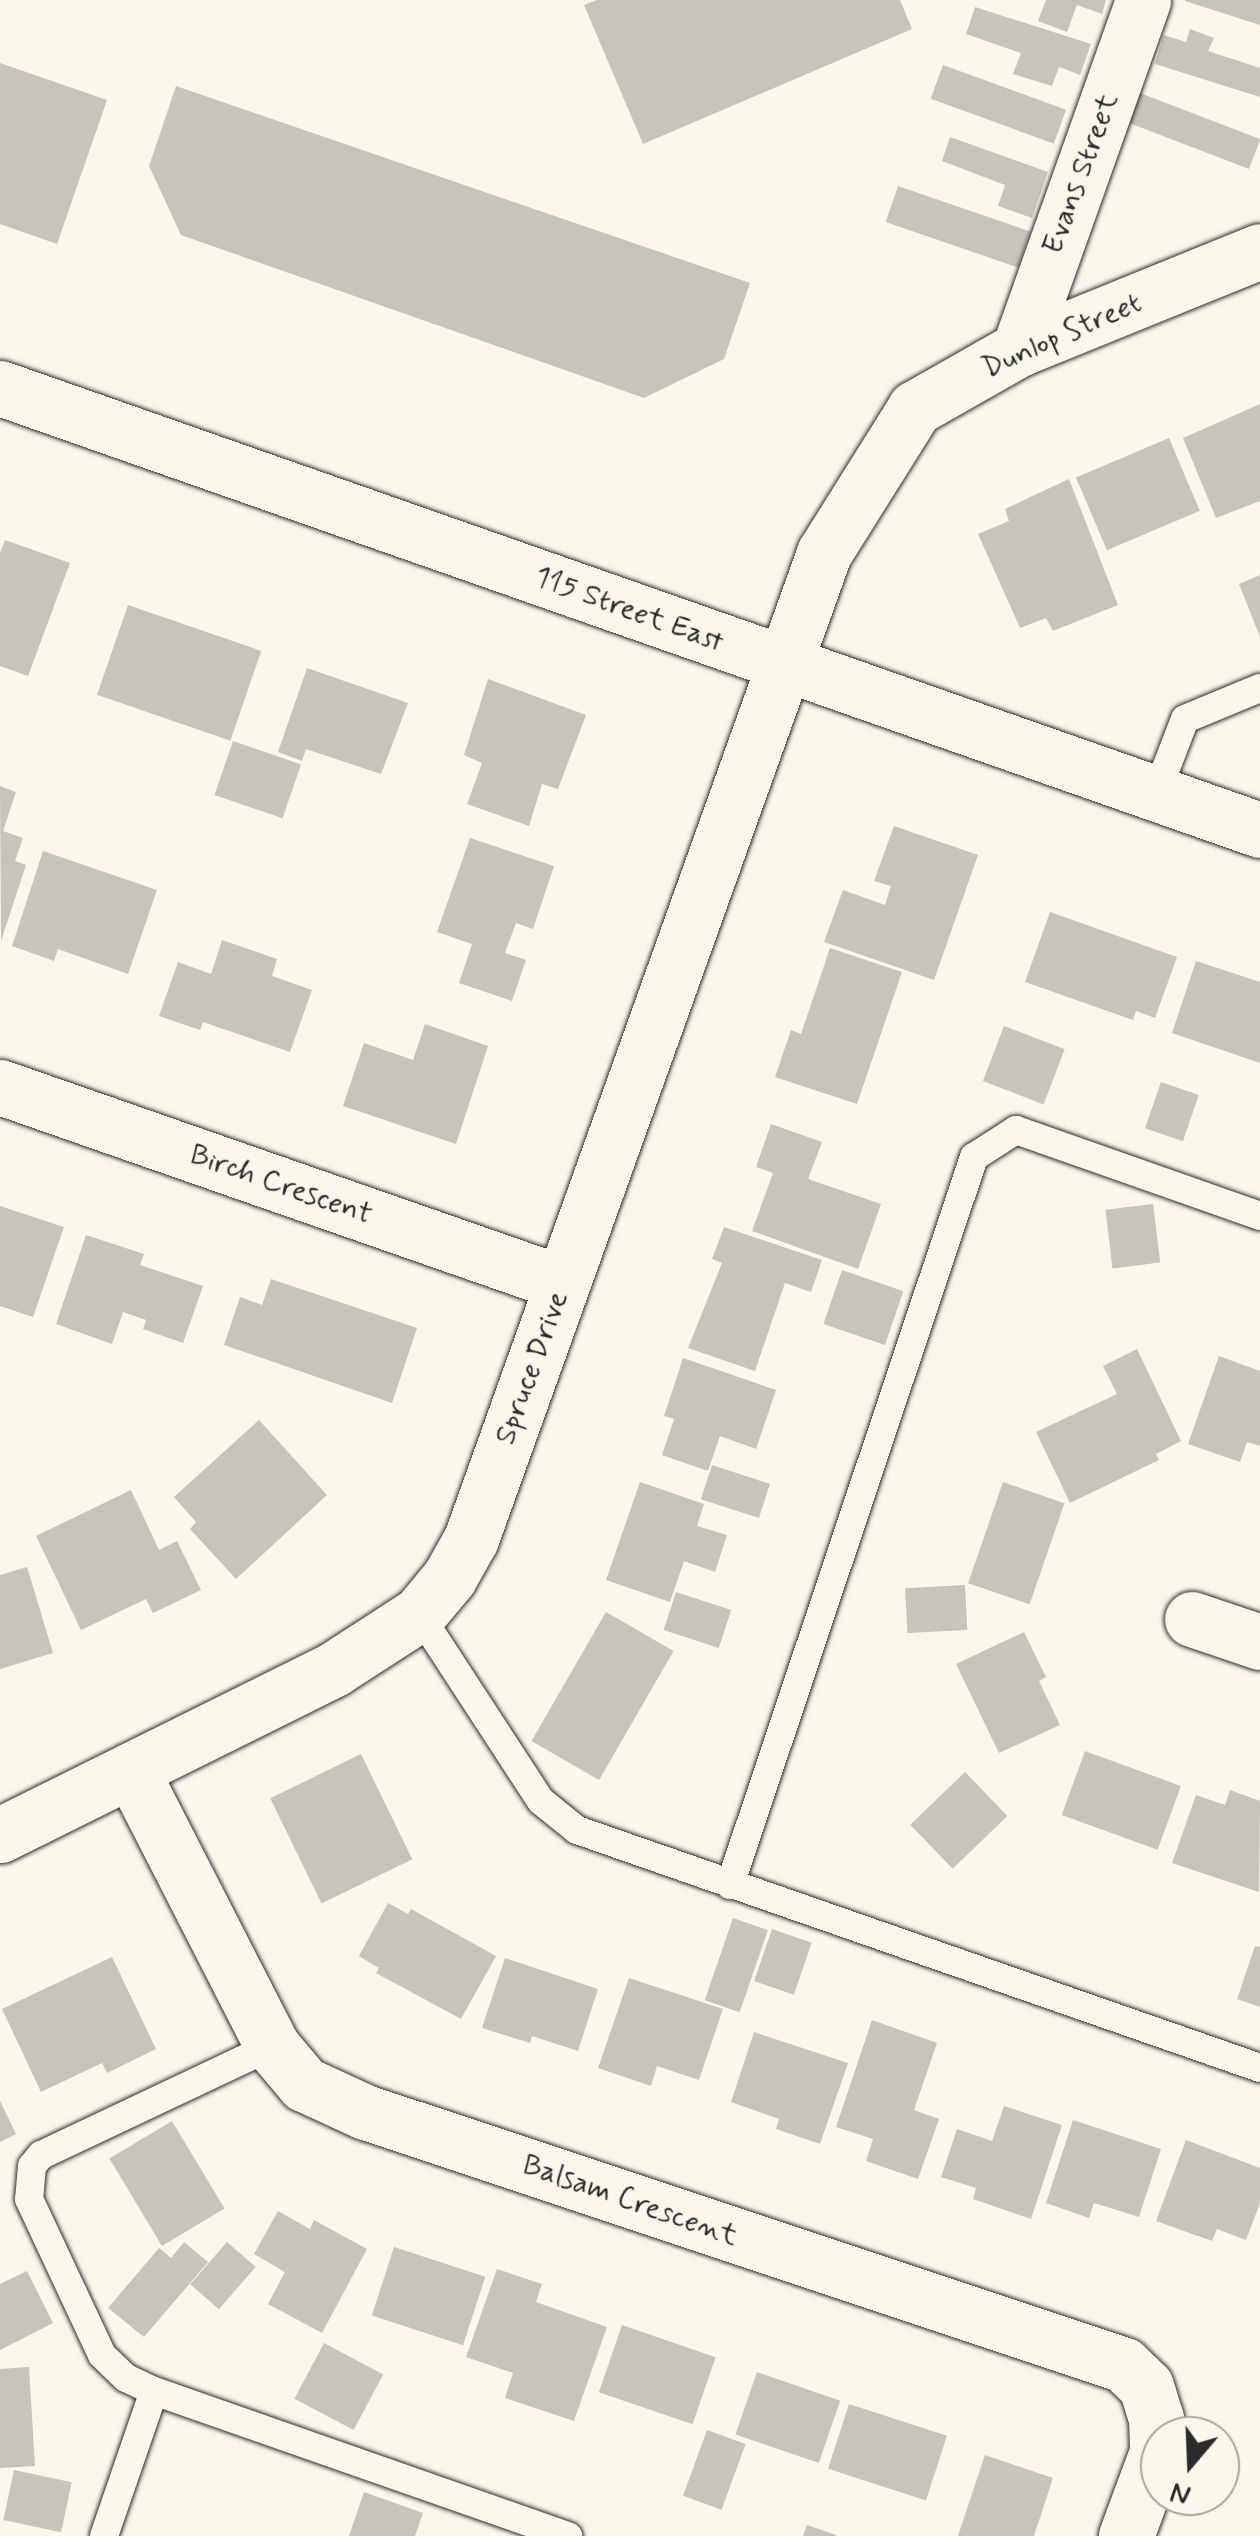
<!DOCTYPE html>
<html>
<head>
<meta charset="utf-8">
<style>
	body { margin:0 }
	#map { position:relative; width:1260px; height:2536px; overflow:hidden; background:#fbf7ec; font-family:Mynerve,sans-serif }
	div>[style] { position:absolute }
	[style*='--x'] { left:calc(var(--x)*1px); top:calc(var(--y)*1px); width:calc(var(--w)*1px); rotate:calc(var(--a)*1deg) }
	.building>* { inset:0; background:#c7c4bc; transform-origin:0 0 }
	.roads { filter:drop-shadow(0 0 2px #2b2b2b) drop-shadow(0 0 2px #2b2b2b) }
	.lane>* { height:28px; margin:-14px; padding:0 14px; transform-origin:14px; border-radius:14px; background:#fbf7ec }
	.street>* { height:55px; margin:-27.5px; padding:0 27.5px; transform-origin:27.5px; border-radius:27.5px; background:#fbf7ec }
	.secondary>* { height:55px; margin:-27.5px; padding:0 27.5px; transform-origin:27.5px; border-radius:27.5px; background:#fbf7ec }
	span { translate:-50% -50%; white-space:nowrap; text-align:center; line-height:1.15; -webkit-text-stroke:8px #fbf7ec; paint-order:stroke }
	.street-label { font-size:30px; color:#2b2b2b }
	.north { position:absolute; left:1140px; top:2416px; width:100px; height:100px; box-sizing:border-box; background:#fbf7ec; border:2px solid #a8a59f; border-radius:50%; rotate:199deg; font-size:28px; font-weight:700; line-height:40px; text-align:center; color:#2b2b2b }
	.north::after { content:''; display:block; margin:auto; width:35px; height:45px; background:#2b2b2b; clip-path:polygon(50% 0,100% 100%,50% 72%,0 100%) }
</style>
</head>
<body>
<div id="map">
	<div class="building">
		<div style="clip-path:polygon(597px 0,900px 0,912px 29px,643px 144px,584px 5px)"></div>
		<div style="clip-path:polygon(1046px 0,1106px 0,1102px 14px,1077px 5px,1067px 32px,1038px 21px)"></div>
		<div style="clip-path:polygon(1185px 0,1260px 0,1260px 25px,1185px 1px)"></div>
		<div style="clip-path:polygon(975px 7px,1091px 44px,1080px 75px,1059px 67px,1052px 86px,1013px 74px,1021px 53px,966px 34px)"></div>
		<div style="clip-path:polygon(1190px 29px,1214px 38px,1208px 51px,1260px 68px,1260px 97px,1155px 64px,1164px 35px,1186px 42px)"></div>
		<div style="clip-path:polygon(0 63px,107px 100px,57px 244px,0 224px)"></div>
		<div style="left:943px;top:65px;width:131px;height:36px;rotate:20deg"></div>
		<div style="clip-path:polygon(176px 86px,750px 283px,724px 359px,644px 398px,181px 235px,149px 166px)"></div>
		<div style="left:1140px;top:93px;width:129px;height:32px;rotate:21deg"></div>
		<div style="clip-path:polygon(950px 137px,1048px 172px,1032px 218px,998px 206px,1005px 185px,942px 161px)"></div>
		<div style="left:898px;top:186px;width:140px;height:38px;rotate:19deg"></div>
		<div style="clip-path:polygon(1260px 404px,1260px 501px,1216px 518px,1183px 438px)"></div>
		<div style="left:1169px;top:438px;width:79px;height:101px;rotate:67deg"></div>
		<div style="clip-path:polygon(1069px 479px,1118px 605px,1053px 631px,1046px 618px,1020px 628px,978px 534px,1009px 521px,1005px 509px)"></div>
		<div style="clip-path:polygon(5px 540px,70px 563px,28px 676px,0 666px,0 553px)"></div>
		<div style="clip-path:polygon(1260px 575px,1260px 637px,1239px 584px)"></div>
		<div style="left:128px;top:605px;width:141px;height:95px;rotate:19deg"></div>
		<div style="clip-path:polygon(307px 668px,408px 703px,381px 774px,306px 749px,302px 761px,278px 752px)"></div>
		<div style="clip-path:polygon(488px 679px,586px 715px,558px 789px,542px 784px,529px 826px,467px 804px,482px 763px,464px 755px)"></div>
		<div style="left:233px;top:741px;width:72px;height:57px;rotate:19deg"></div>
		<div style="clip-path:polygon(0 786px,16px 792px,3px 831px,23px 838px,15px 861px,26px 865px,1px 941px)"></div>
		<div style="clip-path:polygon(894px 826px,978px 855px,934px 980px,824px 942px,843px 890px,885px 905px,891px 886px,874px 881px)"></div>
		<div style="clip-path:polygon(470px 838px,554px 866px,533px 929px,516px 923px,505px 953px,526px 960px,512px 1001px,459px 983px,472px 944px,437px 932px)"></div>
		<div style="clip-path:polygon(43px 851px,157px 890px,128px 974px,58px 949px,54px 961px,12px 946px)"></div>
		<div style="clip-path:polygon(1050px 912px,1177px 957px,1155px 1018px,1136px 1011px,1133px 1020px,1025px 982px)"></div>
		<div style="clip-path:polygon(222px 940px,277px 959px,272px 976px,312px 990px,290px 1052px,203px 1022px,200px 1030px,159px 1016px,178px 962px,211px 974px)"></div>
		<div style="clip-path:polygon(830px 948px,902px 972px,857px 1104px,775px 1077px,791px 1030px,801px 1034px)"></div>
		<div style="clip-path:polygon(1196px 961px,1260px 982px,1260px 1063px,1172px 1033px)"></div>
		<div style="clip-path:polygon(425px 1024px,488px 1046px,456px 1144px,343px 1106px,364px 1043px,413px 1060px)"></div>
		<div style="left:1004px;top:1026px;width:65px;height:59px;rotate:21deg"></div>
		<div style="left:1161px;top:1082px;width:40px;height:49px;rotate:19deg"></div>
		<div style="clip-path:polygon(771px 1124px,822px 1142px,808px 1179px,881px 1204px,858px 1269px,752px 1231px,773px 1173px,756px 1167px)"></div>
		<div style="left:1153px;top:1204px;width:59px;height:48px;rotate:83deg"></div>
		<div style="clip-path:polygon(0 1206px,64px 1227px,33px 1317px,0 1306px)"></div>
		<div style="clip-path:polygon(724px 1227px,822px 1260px,811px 1292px,785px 1283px,755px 1371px,688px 1348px,722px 1263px,712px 1259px)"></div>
		<div style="clip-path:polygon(86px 1235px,144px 1254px,140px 1265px,203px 1286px,183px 1343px,143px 1329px,146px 1320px,123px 1312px,112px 1344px,56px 1324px)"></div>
		<div style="left:842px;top:1270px;width:65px;height:57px;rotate:19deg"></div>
		<div style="clip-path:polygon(271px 1279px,417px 1328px,392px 1403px,224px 1345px,240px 1297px,262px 1305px)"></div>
		<div style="clip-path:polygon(1137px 1349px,1181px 1441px,1156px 1454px,1159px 1460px,1070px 1503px,1036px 1432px,1117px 1394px,1103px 1366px)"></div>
		<div style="clip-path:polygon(1219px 1356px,1260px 1371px,1260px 1446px,1247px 1442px,1240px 1462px,1188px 1444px)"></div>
		<div style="clip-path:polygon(683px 1358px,776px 1390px,756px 1449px,720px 1436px,708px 1471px,662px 1455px,674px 1419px,664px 1416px)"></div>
		<div style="clip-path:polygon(259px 1420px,327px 1495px,236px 1579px,190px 1529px,196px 1522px,174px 1497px)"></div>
		<div style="left:712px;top:1465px;width:61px;height:36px;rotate:18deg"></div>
		<div style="clip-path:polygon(640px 1482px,704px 1504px,697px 1526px,727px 1535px,715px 1572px,684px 1561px,670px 1602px,606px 1580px)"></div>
		<div style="left:1003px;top:1482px;width:65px;height:107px;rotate:19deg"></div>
		<div style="clip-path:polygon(131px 1490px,159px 1550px,177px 1541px,201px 1590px,153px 1613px,146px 1599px,81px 1630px,36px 1536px)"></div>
		<div style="clip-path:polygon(27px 1567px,53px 1653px,0 1669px,0 1575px)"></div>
		<div style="left:965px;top:1585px;width:45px;height:60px;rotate:87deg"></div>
		<div style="left:676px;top:1592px;width:58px;height:40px;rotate:18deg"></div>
		<div style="left:606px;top:1612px;width:78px;height:149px;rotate:30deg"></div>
		<div style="clip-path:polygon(1024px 1632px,1046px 1677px,1039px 1681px,1060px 1725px,999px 1753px,956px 1664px)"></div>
		<div style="left:1085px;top:1751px;width:102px;height:68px;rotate:20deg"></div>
		<div style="left:361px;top:1754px;width:117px;height:101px;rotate:64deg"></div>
		<div style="left:965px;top:1772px;width:61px;height:76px;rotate:46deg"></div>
		<div style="clip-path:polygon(1230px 1790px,1260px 1801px,1259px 1892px,1172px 1863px,1196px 1795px,1225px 1805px)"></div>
		<div style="clip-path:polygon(388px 1903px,408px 1914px,411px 1909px,496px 1956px,461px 2019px,376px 1973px,379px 1968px,359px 1956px)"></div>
		<div style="left:733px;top:1918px;width:37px;height:87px;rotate:19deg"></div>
		<div style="left:772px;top:1929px;width:42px;height:55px;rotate:19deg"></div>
		<div style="clip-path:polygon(1255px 1946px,1260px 1947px,1260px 2007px,1237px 1999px)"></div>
		<div style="clip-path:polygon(112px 1957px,156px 2049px,107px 2073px,102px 2063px,41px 2092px,2px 2009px)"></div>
		<div style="clip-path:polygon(505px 1958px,598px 1989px,578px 2051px,532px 2036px,530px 2043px,482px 2028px)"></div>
		<div style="clip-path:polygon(629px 1978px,723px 2009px,699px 2080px,657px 2066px,651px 2086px,598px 2068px)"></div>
		<div style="clip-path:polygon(872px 2020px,937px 2043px,914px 2110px,939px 2119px,918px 2179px,866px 2161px,873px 2139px,836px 2127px)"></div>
		<div style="clip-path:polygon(754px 2032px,848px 2063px,820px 2144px,776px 2129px,779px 2119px,731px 2102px)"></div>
		<div style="clip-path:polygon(0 2101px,16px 2134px,0 2142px)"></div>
		<div style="clip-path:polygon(1004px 2106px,1062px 2125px,1031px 2219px,973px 2199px,976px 2188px,941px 2177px,957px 2129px,992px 2141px)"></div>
		<div style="clip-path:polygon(1073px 2120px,1161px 2149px,1139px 2217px,1094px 2203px,1089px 2218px,1046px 2203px)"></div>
		<div style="left:172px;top:2121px;width:102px;height:73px;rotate:59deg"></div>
		<div style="clip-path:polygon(1186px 2140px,1260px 2168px,1260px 2203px,1246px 2240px,1217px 2229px,1212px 2241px,1156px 2221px)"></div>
		<div style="clip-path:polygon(278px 2211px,310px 2229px,314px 2220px,367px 2249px,322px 2333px,268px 2304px,285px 2272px,254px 2254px)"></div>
		<div style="clip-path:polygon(184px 2242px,208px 2262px,144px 2337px,108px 2308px,159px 2248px,171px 2258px)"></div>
		<div style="left:227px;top:2242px;width:38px;height:56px;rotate:41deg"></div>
		<div style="left:394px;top:2247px;width:96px;height:72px;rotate:18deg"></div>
		<div style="clip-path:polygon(497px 2269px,542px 2284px,536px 2302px,607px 2327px,574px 2421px,505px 2398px,513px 2373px,466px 2357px)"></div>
		<div style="clip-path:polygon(27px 2271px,53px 2323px,0 2350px,0 2284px)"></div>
		<div style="left:622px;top:2325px;width:99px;height:71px;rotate:19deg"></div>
		<div style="left:324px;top:2343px;width:67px;height:63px;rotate:28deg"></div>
		<div style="clip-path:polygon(29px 2367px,35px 2466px,0 2468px,0 2369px)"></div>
		<div style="left:757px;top:2372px;width:88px;height:66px;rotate:19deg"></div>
		<div style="left:849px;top:2404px;width:103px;height:68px;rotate:18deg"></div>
		<div style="left:707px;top:2430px;width:41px;height:70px;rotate:20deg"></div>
		<div style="clip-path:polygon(985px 2455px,1053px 2478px,1034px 2536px,958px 2536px)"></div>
		<div style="left:14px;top:2470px;width:59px;height:51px;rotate:12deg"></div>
		<div style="clip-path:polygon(364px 2492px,423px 2513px,415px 2536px,349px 2536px)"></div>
		<div style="clip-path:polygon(807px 2525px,836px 2535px,836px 2536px,803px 2536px)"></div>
	</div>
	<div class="roads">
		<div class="lane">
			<div style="--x:1156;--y:794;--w:80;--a:-68.9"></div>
			<div style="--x:1185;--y:719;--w:81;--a:-22.5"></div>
			<div style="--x:419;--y:1614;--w:223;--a:56.9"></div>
			<div style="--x:541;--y:1801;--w:46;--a:38.9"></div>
			<div style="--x:577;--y:1830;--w:723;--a:19.21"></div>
			<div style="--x:730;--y:1885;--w:768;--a:-71.47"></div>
			<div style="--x:974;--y:1157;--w:50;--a:-32.7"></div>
			<div style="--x:1016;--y:1130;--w:259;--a:19.4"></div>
			<div style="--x:272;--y:2046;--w:255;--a:154.7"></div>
			<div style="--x:41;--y:2155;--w:14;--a:129"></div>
			<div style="--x:32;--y:2166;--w:33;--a:95"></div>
			<div style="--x:29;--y:2199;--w:172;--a:64.9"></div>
			<div style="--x:102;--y:2355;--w:33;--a:44"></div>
			<div style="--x:126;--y:2378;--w:31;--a:25"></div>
			<div style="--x:154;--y:2391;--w:439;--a:19.3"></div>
			<div style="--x:104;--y:2536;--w:153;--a:-71"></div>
		</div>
		<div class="street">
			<div style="--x:1019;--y:349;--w:370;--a:-70.4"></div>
			<div style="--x:0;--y:1087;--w:595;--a:19.23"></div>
			<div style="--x:1192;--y:1619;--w:72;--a:18.7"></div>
			<div style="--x:131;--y:1770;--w:310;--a:62.9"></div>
			<div style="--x:272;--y:2046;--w:50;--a:49.9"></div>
			<div style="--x:304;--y:2084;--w:67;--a:24.7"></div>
			<div style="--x:365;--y:2112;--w:800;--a:18.43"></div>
			<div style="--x:1124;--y:2365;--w:30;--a:44"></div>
			<div style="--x:1146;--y:2386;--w:34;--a:73"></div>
			<div style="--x:1156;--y:2418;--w:34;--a:88"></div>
			<div style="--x:1157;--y:2452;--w:90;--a:110.3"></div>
			<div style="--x:0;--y:1835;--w:373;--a:-26.4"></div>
			<div style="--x:334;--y:1669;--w:101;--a:-32.9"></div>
			<div style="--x:419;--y:1614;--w:47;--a:-50.2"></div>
			<div style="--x:449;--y:1578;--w:45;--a:-60.6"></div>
			<div style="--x:471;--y:1539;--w:1047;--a:-70.3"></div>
			<div style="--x:824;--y:553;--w:171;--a:-57.9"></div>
			<div style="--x:915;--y:408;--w:120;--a:-29.6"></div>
			<div style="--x:1019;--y:349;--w:260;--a:-22.1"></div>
		</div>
		<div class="secondary">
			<div style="--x:0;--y:388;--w:1335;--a:19.33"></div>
		</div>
	</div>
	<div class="street-label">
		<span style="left:1081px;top:174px;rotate:-70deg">Evans Street</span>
		<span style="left:1062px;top:336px;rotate:-24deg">Dunlop Street</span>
		<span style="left:629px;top:610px;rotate:20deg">115 Street East</span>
		<span style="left:281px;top:1185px;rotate:19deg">Birch Crescent</span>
		<span style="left:532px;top:1368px;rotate:-70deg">Spruce Drive</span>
		<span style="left:630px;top:2201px;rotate:19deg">Balsam Crescent</span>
	</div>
	<div class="north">N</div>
</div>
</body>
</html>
